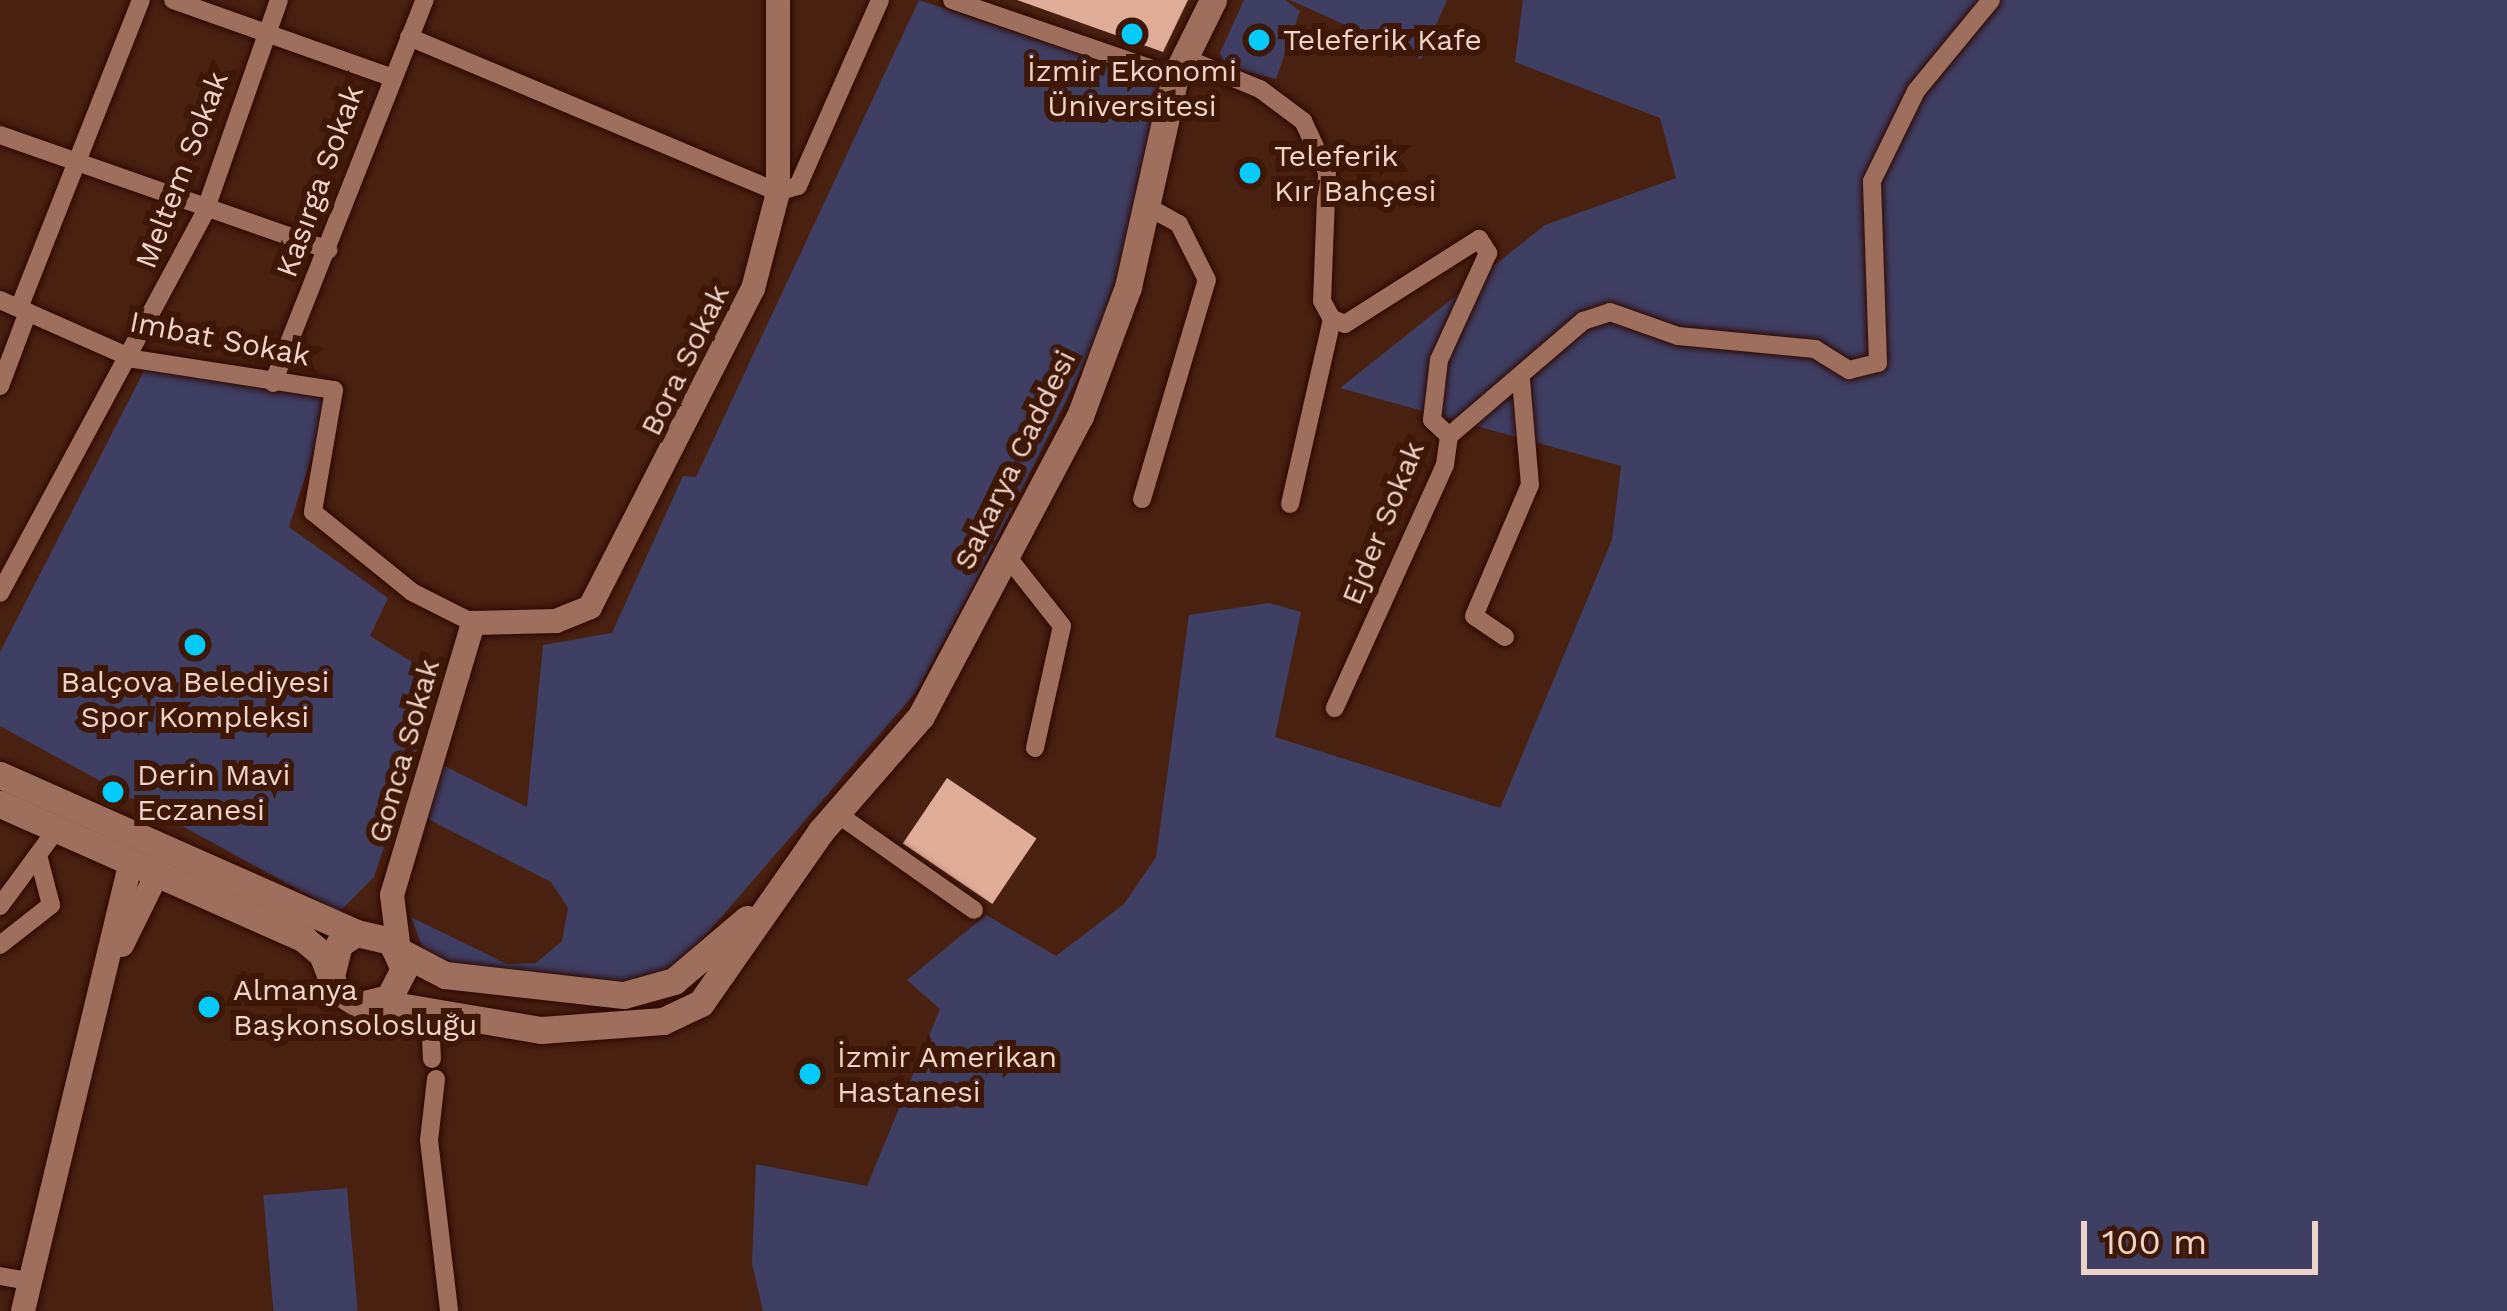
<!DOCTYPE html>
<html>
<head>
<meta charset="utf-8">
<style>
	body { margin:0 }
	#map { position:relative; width:2507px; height:1311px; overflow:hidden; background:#492111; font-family:"Work Sans",sans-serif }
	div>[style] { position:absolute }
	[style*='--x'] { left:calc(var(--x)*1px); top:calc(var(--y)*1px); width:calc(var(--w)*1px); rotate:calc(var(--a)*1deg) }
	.green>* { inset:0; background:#3f3f63; transform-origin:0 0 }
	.building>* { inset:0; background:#e0ad99; transform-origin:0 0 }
	.roads { filter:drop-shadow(0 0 3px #2d0800) drop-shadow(0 0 3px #2d0800) }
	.minor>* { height:18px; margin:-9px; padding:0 9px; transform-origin:9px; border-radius:9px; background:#9d6f5c }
	.tertiary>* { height:24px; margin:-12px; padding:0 12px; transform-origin:12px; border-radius:12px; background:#9d6f5c }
	.secondary>* { height:27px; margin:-13.5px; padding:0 13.5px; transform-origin:13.5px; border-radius:13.5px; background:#9d6f5c }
	.dots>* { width:33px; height:33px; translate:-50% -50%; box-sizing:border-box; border:6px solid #3e1707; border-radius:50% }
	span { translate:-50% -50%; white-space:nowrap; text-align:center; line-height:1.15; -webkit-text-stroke:12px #3e1707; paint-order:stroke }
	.poi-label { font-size:30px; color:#edd3c8 }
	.left { translate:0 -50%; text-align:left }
	.street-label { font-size:30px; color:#edd3c8 }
	.scale { position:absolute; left:2081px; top:1221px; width:237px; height:54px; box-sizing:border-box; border:6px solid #edd3c8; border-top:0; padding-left:15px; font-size:36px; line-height:42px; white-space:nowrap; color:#edd3c8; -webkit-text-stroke:9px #3e1707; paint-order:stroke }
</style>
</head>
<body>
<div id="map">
	<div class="green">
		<div style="clip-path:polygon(919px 0,1165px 83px,1104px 325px,975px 583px,917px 691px,684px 960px,654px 978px,600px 984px,461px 967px,424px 951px,411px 917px,507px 964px,536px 963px,562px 941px,568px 908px,551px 882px,426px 818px,442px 765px,527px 807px,543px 645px,612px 633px,683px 476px,696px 477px)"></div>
		<div style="clip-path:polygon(1244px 0,1285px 0,1300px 11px,1276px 79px,1225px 66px,1220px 53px)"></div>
		<div style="clip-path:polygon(1290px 0,1447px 0,1421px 59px)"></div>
		<div style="clip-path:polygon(1523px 0,2507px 0,2507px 1311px,763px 1311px,752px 1264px,756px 1164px,867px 1186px,940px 1009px,907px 980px,986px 915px,1056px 956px,1124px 904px,1156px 857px,1189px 615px,1269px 603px,1301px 612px,1275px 737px,1500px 808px,1612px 540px,1621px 466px,1340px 388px,1545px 225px,1676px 178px,1660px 118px,1515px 62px)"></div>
		<div style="clip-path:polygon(145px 369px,331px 395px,289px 527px,388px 598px,370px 636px,417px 665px,411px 689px,432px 704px,374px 877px,339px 912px,0 726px,0 652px)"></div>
		<div style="left:347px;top:1188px;width:123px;height:84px;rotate:85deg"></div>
	</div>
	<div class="building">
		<div style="clip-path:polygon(1017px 0,1188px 0,1163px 52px)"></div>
		<div style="left:947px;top:778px;width:108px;height:79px;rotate:34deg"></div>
	</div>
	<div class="roads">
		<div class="minor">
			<div style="--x:173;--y:0;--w:231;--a:19.5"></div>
			<div style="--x:952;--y:0;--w:236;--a:19"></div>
			<div style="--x:409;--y:37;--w:400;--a:22.8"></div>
			<div style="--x:778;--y:192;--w:21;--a:-17"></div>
			<div style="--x:798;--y:186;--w:203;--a:-66.2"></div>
			<div style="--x:1185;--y:58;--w:81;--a:22.5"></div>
			<div style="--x:1260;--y:89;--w:54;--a:36.7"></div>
			<div style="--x:1303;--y:121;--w:56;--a:64.8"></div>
			<div style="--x:1327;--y:172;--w:129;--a:92.2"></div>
			<div style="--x:1322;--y:301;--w:21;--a:61"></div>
			<div style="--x:1332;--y:319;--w:14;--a:21"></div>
			<div style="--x:1345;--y:324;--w:159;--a:-32.4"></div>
			<div style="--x:1479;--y:239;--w:17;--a:57"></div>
			<div style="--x:1488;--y:253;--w:118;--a:114.6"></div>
			<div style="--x:1439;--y:360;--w:60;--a:96.7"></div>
			<div style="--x:1432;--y:420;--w:23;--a:43"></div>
			<div style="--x:1449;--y:436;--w:29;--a:98"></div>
			<div style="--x:1445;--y:465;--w:267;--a:114.4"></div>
			<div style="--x:0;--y:135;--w:348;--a:19.3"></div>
			<div style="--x:0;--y:300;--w:146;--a:23.8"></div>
			<div style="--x:134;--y:359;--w:202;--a:8.8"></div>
			<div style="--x:334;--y:390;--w:124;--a:99.8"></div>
			<div style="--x:313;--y:512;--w:127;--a:38.9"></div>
			<div style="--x:412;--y:592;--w:68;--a:26.9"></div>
			<div style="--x:19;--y:308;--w:331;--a:-68.4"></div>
			<div style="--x:273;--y:383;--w:412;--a:-68.4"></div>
			<div style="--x:0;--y:386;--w:79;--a:-69.3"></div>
			<div style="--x:1449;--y:436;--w:177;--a:-40.6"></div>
			<div style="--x:1583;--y:321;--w:28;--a:-18"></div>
			<div style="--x:1610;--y:312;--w:72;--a:19.4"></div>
			<div style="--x:1678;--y:336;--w:138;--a:5.4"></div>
			<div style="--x:1815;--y:349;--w:40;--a:32"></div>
			<div style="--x:1849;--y:370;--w:30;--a:-14"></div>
			<div style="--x:1878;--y:363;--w:182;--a:-91.9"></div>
			<div style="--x:1872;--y:181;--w:100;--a:-63.9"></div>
			<div style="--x:1916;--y:91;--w:118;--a:-50.5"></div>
			<div style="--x:1142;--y:499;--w:228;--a:-73.5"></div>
			<div style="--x:1207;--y:280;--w:63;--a:-116.6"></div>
			<div style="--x:1179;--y:224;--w:38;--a:-151"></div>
			<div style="--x:1290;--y:504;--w:190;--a:-77.2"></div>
			<div style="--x:1006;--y:555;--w:90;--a:51.7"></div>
			<div style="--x:1062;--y:626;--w:125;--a:102.5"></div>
			<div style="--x:0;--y:593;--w:430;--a:-61.7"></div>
			<div style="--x:204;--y:214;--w:227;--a:-70.7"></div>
			<div style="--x:1505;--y:637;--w:37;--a:-146"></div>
			<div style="--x:1474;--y:616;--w:142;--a:-66.9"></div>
			<div style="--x:1530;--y:485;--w:106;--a:-94.9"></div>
			<div style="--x:839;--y:815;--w:165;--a:35.1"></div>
			<div style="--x:0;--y:906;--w:94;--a:-53.6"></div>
			<div style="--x:0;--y:945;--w:65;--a:-38.1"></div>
			<div style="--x:51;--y:905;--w:48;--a:-104.6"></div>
			<div style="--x:430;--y:1017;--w:42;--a:87.3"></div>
			<div style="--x:436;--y:1079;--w:61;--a:96.5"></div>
			<div style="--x:429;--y:1140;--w:172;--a:83.3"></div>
			<div style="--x:0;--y:1276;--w:29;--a:10"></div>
		</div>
		<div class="tertiary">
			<div style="--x:122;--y:945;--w:75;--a:-63.8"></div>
			<div style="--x:399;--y:951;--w:56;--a:-97.1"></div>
			<div style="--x:392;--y:895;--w:284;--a:-73.4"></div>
			<div style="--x:473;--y:623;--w:83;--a:-1.4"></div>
			<div style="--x:556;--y:621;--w:37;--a:-22"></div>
			<div style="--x:590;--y:607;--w:357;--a:-62.9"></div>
			<div style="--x:753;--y:289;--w:100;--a:-75.5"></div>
			<div style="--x:778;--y:192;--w:192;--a:-90"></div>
			<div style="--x:23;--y:1311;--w:458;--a:-76.5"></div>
		</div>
		<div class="secondary">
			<div style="--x:0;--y:775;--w:389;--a:23.9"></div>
			<div style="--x:0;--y:804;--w:333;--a:23.9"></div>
			<div style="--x:304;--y:939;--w:23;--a:40"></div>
			<div style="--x:322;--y:954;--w:39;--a:69"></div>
			<div style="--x:336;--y:990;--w:28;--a:32"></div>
			<div style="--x:360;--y:1005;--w:30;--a:-14"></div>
			<div style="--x:389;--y:998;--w:33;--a:-63"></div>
			<div style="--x:404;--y:969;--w:31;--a:-115"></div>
			<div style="--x:391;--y:941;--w:36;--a:-167"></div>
			<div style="--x:356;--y:933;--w:20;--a:147"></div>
			<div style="--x:339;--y:944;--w:33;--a:104"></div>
			<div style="--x:399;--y:951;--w:52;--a:27.6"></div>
			<div style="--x:445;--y:975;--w:180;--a:6.4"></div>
			<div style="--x:624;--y:995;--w:52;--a:-15.6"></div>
			<div style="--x:674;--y:981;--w:96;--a:-40.3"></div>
			<div style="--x:381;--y:1003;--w:162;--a:9.6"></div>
			<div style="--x:541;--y:1030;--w:122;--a:-4.2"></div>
			<div style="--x:663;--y:1021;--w:42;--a:-25.3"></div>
			<div style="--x:701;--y:1003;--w:210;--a:-55.1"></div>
			<div style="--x:821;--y:831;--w:152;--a:-49"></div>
			<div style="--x:921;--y:716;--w:340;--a:-62.1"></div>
			<div style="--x:1080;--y:416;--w:138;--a:-69.6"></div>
			<div style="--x:1128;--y:287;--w:215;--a:-77.4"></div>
			<div style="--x:1175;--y:77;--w:86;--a:-63.7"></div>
		</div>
	</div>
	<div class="dots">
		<div style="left:1132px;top:34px;background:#04cbf9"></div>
		<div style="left:1259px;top:40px;background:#04cbf9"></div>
		<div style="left:1250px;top:173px;background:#04cbf9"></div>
		<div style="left:195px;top:645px;background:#04cbf9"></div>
		<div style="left:113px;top:792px;background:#04cbf9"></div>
		<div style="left:209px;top:1007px;background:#04cbf9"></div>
		<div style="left:810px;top:1074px;background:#04cbf9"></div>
	</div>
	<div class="poi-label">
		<span class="left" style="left:1283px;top:40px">Teleferik Kafe</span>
		<span style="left:1132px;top:88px">İzmir Ekonomi<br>Üniversitesi</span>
		<span class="left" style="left:1274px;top:173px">Teleferik<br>Kır Bahçesi</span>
		<span style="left:195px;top:699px">Balçova Belediyesi<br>Spor Kompleksi</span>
		<span class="left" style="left:137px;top:792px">Derin Mavi<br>Eczanesi</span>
		<span class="left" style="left:233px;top:1007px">Almanya<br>Başkonsolosluğu</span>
		<span class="left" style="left:837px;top:1074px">İzmir Amerikan<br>Hastanesi</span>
	</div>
	<div class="street-label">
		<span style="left:182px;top:170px;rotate:-69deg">Meltem Sokak</span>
		<span style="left:320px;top:181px;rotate:-70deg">Kasırga Sokak</span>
		<span style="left:220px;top:339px;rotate:11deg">Imbat Sokak</span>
		<span style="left:685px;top:360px;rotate:-64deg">Bora Sokak</span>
		<span style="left:1015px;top:460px;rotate:-64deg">Sakarya Caddesi</span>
		<span style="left:1383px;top:523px;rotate:-68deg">Ejder Sokak</span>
		<span style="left:404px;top:751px;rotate:-74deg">Gonca Sokak</span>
	</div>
	<div class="scale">100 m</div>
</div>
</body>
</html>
